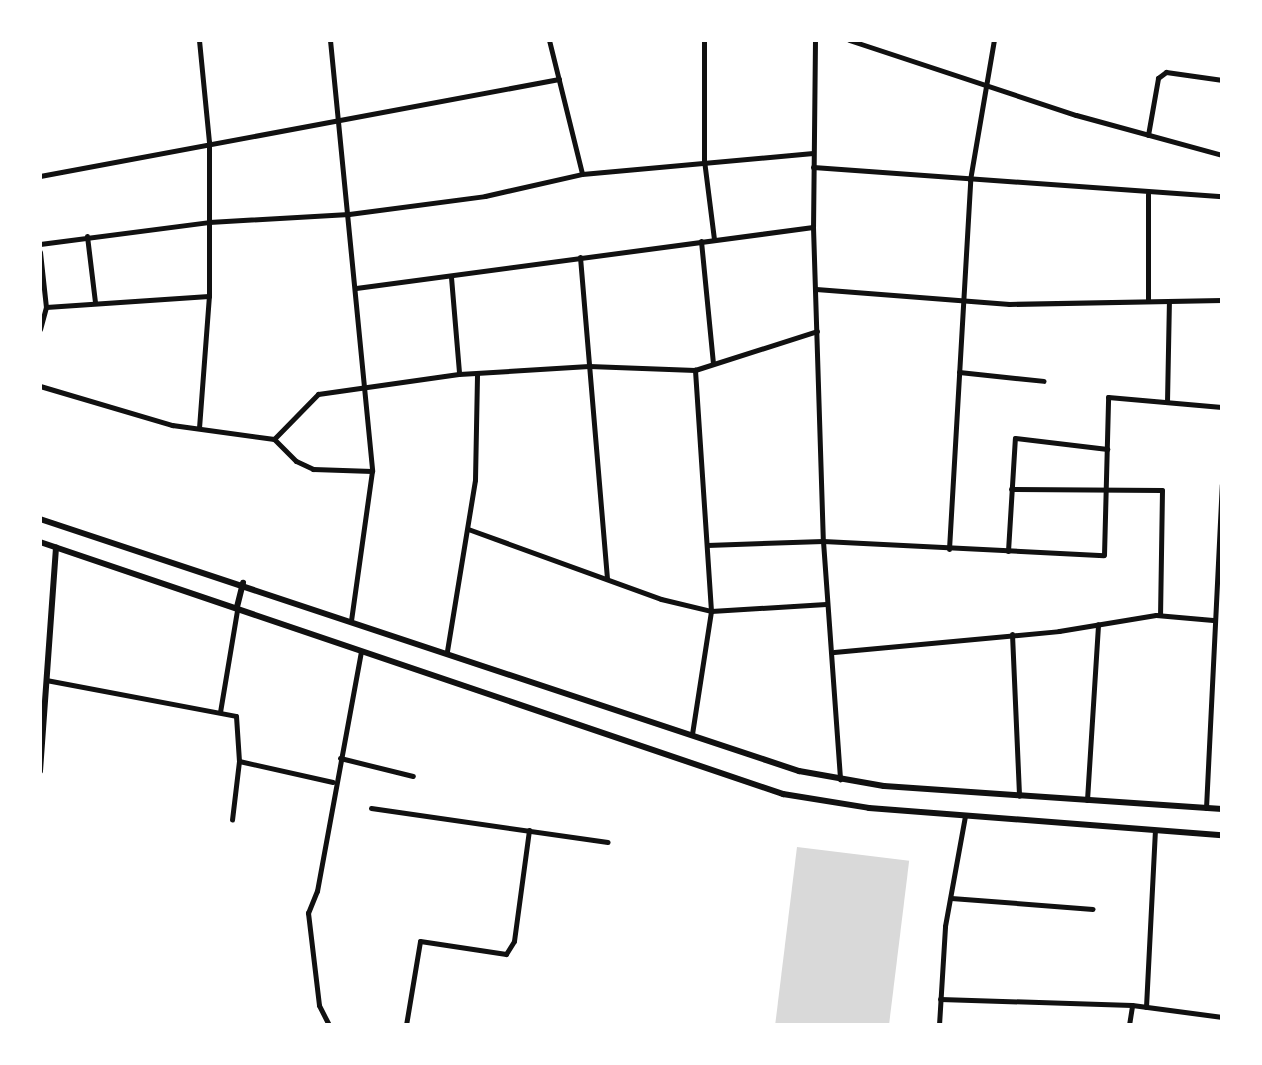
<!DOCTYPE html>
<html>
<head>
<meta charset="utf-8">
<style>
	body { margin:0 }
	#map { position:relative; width:1262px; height:1065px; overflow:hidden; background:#fff; font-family:"DejaVu Sans",sans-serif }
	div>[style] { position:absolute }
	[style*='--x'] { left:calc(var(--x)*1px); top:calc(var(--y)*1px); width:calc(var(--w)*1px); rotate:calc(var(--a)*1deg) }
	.water>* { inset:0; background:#d9d9d9; transform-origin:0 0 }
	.minor>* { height:5px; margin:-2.5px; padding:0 2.5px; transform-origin:2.5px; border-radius:2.5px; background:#111 }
	.tertiary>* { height:6px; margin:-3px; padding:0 3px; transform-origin:3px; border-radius:3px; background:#111 }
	span { translate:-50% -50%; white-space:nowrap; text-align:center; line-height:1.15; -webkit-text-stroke:9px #fff; paint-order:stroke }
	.frame { position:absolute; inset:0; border:42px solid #fff; pointer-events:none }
</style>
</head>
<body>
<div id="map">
	<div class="water">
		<div style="left:797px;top:847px;width:113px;height:178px;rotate:7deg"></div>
	</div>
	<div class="minor">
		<div style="--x:330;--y:40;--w:433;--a:84.4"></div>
		<div style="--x:372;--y:471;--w:150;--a:98"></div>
		<div style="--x:549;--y:40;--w:137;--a:76.1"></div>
		<div style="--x:704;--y:40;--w:120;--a:90"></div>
		<div style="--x:704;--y:160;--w:80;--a:82.8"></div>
		<div style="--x:815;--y:40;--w:187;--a:90.6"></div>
		<div style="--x:813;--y:227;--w:314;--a:88.2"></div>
		<div style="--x:823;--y:541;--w:239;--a:85.9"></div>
		<div style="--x:849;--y:40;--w:239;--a:18.3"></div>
		<div style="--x:1076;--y:115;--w:151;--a:15.3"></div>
		<div style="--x:1148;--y:135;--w:58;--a:-80"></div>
		<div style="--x:1158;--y:78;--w:10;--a:-37"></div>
		<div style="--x:1166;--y:72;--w:57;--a:8.1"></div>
		<div style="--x:813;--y:167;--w:410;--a:4.1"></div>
		<div style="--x:40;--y:176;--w:528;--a:-10.59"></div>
		<div style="--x:87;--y:236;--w:66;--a:83.1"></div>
		<div style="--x:701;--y:241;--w:123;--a:84.4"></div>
		<div style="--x:40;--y:244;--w:170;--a:-7.4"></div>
		<div style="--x:209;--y:222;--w:140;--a:-3.3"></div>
		<div style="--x:349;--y:214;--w:137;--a:-7.5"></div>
		<div style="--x:485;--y:196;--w:99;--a:-12.8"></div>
		<div style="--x:582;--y:174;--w:232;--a:-5.2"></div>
		<div style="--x:40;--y:252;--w:55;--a:83.8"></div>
		<div style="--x:46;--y:307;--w:23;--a:105"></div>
		<div style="--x:580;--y:257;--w:322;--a:85.2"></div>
		<div style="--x:451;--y:277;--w:96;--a:85.2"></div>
		<div style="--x:356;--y:288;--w:461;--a:-7.6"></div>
		<div style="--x:816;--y:289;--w:194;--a:4.4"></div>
		<div style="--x:1009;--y:304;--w:213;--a:-1.1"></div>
		<div style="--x:1148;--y:299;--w:105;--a:-90"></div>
		<div style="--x:46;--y:307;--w:163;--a:-3.9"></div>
		<div style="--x:959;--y:372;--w:85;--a:6"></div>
		<div style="--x:40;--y:386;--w:138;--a:16.5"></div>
		<div style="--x:172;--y:425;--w:103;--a:7.8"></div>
		<div style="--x:274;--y:439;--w:63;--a:-45.6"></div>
		<div style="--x:318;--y:394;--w:142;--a:-8.1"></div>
		<div style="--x:459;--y:374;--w:130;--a:-3.5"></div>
		<div style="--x:589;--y:366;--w:106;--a:2.2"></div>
		<div style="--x:695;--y:370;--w:128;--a:-17.7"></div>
		<div style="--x:1167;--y:402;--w:101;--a:-88.9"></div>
		<div style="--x:199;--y:428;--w:132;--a:-85.7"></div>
		<div style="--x:209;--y:296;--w:154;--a:-90"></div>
		<div style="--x:209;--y:142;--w:102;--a:-95.6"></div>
		<div style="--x:274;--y:439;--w:31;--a:45"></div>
		<div style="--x:296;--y:461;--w:19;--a:25"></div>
		<div style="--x:313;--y:469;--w:59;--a:1.9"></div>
		<div style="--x:1011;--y:489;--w:151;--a:0.4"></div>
		<div style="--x:1162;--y:490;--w:125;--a:90.9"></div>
		<div style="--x:468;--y:529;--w:205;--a:19.9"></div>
		<div style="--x:661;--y:599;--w:51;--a:13.5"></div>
		<div style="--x:711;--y:611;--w:115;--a:-3.5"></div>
		<div style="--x:707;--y:545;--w:116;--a:-2"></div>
		<div style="--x:823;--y:541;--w:281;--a:2.9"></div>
		<div style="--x:1104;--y:555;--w:158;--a:-88.5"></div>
		<div style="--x:1108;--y:397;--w:114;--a:5"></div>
		<div style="--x:949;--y:549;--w:370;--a:-86.7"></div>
		<div style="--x:970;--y:180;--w:142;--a:-80.3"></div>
		<div style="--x:1008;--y:551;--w:113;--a:-86.5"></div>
		<div style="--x:1015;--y:438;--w:93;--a:6.8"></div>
		<div style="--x:1012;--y:634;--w:162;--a:87.5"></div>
		<div style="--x:447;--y:651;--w:173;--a:-80.7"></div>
		<div style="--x:475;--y:480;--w:106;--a:-88.9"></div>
		<div style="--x:834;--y:652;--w:226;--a:-5.3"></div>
		<div style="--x:1059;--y:631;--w:98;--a:-9.4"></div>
		<div style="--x:1156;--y:615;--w:57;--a:5"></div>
		<div style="--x:46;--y:680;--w:193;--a:10.7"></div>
		<div style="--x:236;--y:716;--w:45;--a:86.2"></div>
		<div style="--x:239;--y:761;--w:59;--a:96.8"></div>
		<div style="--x:220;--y:712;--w:103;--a:-80.5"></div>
		<div style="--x:692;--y:734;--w:124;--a:-81.2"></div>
		<div style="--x:711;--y:611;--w:242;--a:-93.8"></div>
		<div style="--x:340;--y:758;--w:75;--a:13.9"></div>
		<div style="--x:239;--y:761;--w:96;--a:12.6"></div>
		<div style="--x:1087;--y:800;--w:176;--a:-86.4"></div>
		<div style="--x:371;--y:808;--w:239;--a:8.2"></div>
		<div style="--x:1206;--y:808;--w:324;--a:-87.2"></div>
		<div style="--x:951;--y:898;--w:142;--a:4.4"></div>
		<div style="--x:940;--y:999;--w:192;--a:1.8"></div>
		<div style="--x:1132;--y:1005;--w:91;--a:7.6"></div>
		<div style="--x:1146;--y:1007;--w:177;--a:-87.1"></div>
		<div style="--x:329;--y:1025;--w:22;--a:-117"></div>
		<div style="--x:319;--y:1005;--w:93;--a:-96.8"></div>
		<div style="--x:308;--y:913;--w:24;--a:-68"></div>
		<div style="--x:317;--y:891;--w:243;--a:-79.6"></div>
		<div style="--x:406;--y:1025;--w:85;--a:-80.5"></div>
		<div style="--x:420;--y:941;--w:87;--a:8.6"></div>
		<div style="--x:506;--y:954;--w:15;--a:-58"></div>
		<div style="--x:514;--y:941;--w:112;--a:-82.3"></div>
		<div style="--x:939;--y:1025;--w:99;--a:-86.5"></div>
		<div style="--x:945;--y:926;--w:112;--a:-79.7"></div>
		<div style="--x:1129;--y:1025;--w:20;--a:-81"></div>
	</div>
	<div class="tertiary">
		<div style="--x:40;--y:519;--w:800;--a:18.37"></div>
		<div style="--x:799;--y:771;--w:86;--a:10"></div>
		<div style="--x:884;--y:786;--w:339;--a:3.9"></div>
		<div style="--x:40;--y:542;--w:785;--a:18.74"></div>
		<div style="--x:783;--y:794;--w:87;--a:9.2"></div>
		<div style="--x:869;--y:808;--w:354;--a:4.4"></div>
		<div style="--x:237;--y:607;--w:25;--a:-76"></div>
		<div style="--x:40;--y:771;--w:224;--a:-85.9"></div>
	</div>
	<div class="frame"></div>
</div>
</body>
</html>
